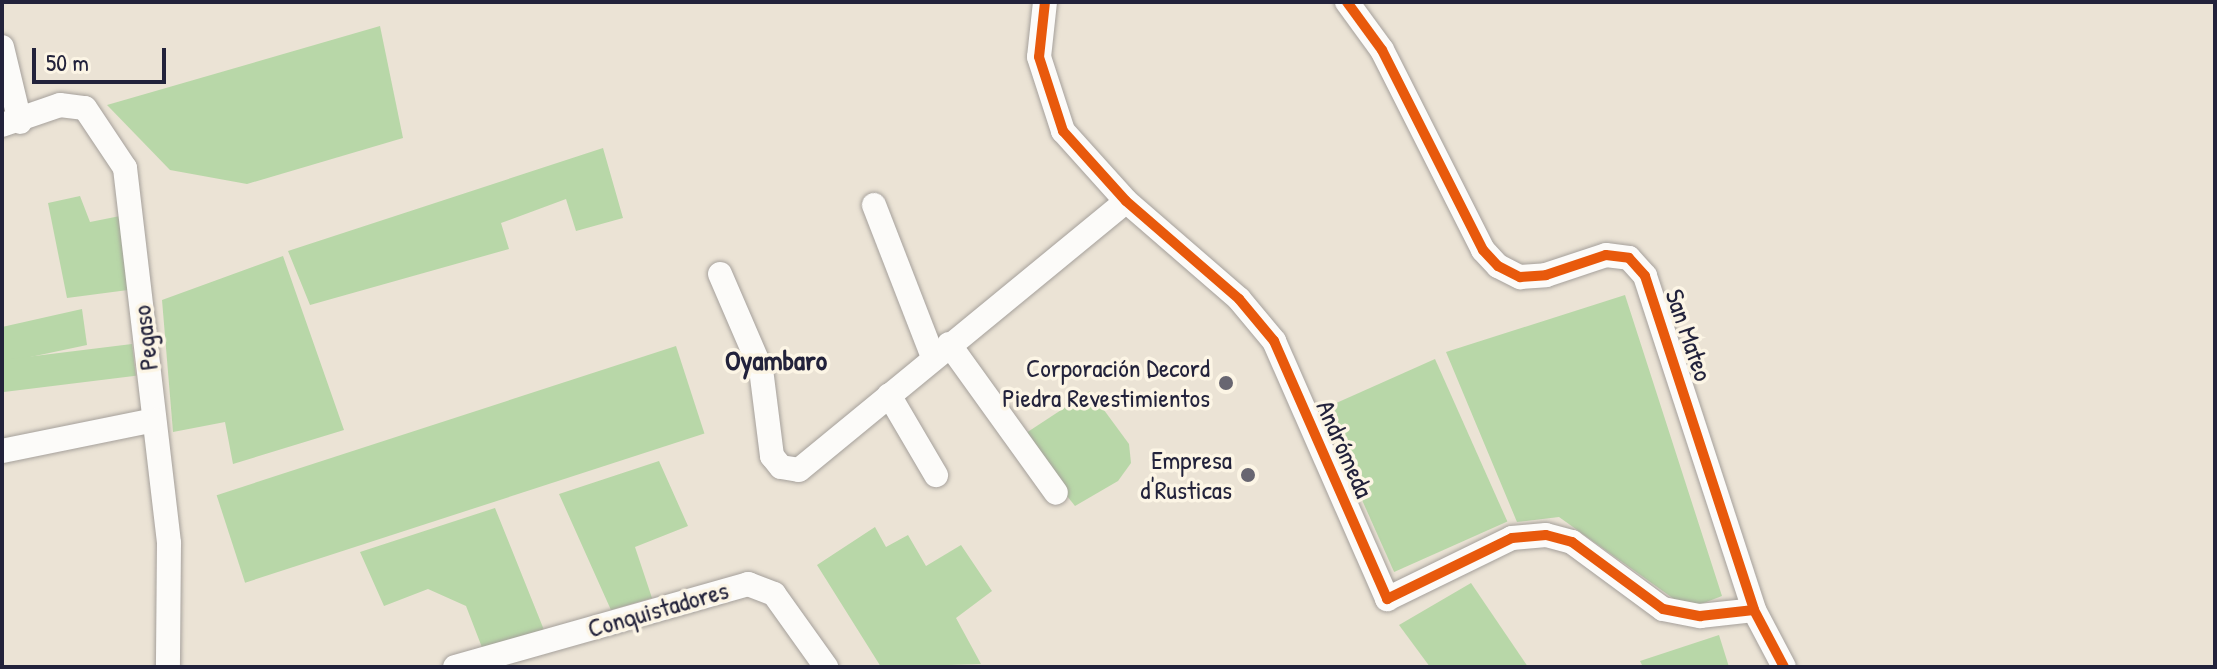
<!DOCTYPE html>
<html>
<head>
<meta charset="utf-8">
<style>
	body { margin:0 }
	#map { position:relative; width:2217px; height:669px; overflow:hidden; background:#ebe3d5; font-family:"Patrick Hand",sans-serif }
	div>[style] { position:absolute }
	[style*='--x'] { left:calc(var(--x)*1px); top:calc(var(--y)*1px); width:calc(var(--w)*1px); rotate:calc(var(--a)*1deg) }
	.green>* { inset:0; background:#b8d7a8; transform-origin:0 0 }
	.roads { filter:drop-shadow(0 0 2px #a5a09b) drop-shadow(0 0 2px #a5a09b) }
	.minor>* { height:24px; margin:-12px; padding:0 12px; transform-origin:12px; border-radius:12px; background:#fcfbf9 }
	.cycleway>* { height:10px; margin:-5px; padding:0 5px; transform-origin:5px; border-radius:5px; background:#e8590c }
	.dots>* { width:22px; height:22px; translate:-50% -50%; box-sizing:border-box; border:4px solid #fcf5e5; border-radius:50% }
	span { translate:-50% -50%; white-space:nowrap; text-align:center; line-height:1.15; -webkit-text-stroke:7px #fcf5e5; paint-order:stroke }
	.street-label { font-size:26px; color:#22223b }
	.poi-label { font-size:26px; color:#22223b }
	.right { translate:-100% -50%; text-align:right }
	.neighbourhood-label { font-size:28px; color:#22223b; font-weight:700 }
	.frame { position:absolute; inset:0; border:4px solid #22223b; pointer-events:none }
	.scale { position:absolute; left:32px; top:48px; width:134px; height:36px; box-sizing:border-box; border:4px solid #22223b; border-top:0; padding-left:10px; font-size:24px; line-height:28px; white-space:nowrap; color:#22223b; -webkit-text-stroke:6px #fcf5e5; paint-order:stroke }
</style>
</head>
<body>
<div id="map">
	<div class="green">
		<div style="clip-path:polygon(380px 26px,403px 138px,247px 184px,170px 170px,107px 105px)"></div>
		<div style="clip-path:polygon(603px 148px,623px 218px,576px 231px,566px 199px,501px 223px,509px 249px,310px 305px,288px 251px)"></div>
		<div style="clip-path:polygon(80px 196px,90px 222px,120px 216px,128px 290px,67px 298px,48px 203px)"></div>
		<div style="clip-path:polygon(283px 256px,344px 430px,233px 464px,225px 422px,173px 432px,162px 300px)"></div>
		<div style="clip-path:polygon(1625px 295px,1722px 596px,1688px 609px,1559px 517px,1517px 522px,1446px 352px)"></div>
		<div style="clip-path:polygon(82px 309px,87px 345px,2px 363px,2px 327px)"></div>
		<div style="left:132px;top:344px;width:32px;height:133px;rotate:83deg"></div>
		<div style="left:676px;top:346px;width:92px;height:483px;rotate:72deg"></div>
		<div style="left:1435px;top:359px;width:178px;height:124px;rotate:66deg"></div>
		<div style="clip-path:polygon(1090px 391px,1129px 444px,1131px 463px,1118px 481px,1075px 506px,1020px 437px)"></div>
		<div style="clip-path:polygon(659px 461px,688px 526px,635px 547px,652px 598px,611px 610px,559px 494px)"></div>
		<div style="clip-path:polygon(495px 508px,544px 630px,483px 650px,466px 606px,428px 589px,384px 606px,360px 552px)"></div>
		<div style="clip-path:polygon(875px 527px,886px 547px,908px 535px,926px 566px,961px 545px,992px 591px,956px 618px,981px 664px,881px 667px,817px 565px)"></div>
		<div style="clip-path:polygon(1471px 583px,1528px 667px,1430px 667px,1399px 625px)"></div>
		<div style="clip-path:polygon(1719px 635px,1729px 667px,1643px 667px,1640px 661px)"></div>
	</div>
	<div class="roads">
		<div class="minor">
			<div style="--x:1045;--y:2;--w:55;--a:96.2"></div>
			<div style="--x:1039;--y:57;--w:78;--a:72"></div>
			<div style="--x:1063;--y:131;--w:94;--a:48"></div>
			<div style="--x:1126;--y:201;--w:150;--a:40.9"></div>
			<div style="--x:1239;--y:299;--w:55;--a:50.2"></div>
			<div style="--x:1274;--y:341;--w:282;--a:66.3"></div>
			<div style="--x:1387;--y:599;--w:139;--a:-26"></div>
			<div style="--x:1512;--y:538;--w:34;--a:-5"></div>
			<div style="--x:1546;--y:535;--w:27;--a:15"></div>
			<div style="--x:1572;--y:542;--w:113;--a:36.4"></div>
			<div style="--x:1663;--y:609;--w:38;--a:11"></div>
			<div style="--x:1700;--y:616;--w:54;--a:-6.3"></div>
			<div style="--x:1347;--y:2;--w:59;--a:53.9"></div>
			<div style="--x:1382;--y:50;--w:224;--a:63.2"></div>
			<div style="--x:1483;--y:250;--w:22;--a:47"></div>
			<div style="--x:1498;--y:266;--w:25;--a:27"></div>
			<div style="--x:1520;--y:277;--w:26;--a:-4"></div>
			<div style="--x:1546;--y:275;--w:63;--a:-18.4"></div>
			<div style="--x:1606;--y:255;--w:23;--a:7"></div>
			<div style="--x:1629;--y:258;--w:24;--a:48"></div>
			<div style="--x:1645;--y:276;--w:351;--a:71.9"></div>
			<div style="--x:1754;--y:610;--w:64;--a:62.2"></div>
			<div style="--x:2;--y:47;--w:77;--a:76.5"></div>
			<div style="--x:2;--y:125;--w:61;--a:-19"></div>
			<div style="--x:60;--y:105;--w:25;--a:7"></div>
			<div style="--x:85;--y:108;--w:72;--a:56.3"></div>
			<div style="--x:125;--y:168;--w:378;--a:83.3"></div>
			<div style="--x:169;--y:543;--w:124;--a:90.5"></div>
			<div style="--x:874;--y:205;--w:163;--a:68.8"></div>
			<div style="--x:720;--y:274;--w:103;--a:66.7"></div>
			<div style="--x:761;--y:369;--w:88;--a:82.8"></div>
			<div style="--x:772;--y:456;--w:14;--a:51"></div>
			<div style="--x:781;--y:467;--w:18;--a:9"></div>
			<div style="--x:799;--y:470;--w:423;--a:-39.4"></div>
			<div style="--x:949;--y:344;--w:183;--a:54.3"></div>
			<div style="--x:889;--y:395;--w:93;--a:59.6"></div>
			<div style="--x:2;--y:451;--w:155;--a:-11.5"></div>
			<div style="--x:455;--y:667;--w:305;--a:-15.8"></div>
			<div style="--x:748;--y:584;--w:28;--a:21"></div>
			<div style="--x:774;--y:594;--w:90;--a:54.5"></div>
		</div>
	</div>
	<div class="cycleway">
		<div style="--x:1045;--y:2;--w:55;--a:96.2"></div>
		<div style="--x:1039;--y:57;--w:78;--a:72"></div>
		<div style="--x:1063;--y:131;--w:94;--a:48"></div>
		<div style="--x:1126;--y:201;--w:150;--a:40.9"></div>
		<div style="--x:1239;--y:299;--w:55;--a:50.2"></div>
		<div style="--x:1274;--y:341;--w:282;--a:66.3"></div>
		<div style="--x:1387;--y:599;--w:139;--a:-26"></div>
		<div style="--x:1512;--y:538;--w:34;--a:-5"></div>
		<div style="--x:1546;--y:535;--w:27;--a:15"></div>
		<div style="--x:1572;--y:542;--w:113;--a:36.4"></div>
		<div style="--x:1663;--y:609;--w:38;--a:11"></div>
		<div style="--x:1700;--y:616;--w:54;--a:-6.3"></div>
		<div style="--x:1347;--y:2;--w:59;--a:53.9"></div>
		<div style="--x:1382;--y:50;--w:224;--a:63.2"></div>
		<div style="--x:1483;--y:250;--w:22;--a:47"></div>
		<div style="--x:1498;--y:266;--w:25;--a:27"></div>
		<div style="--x:1520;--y:277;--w:26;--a:-4"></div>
		<div style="--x:1546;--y:275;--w:63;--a:-18.4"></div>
		<div style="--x:1606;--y:255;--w:23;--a:7"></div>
		<div style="--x:1629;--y:258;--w:24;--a:48"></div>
		<div style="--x:1645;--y:276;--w:351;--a:71.9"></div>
		<div style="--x:1754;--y:610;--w:64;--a:62.2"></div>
	</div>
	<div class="dots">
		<div style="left:1226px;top:383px;background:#686671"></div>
		<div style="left:1248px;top:475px;background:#686671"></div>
	</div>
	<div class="street-label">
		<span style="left:1689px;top:335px;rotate:71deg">San Mateo</span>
		<span style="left:145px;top:338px;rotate:-97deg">Pegaso</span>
		<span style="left:1345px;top:449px;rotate:66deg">Andrómeda</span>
		<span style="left:658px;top:609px;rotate:-16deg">Conquistadores</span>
	</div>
	<div class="poi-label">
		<span class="right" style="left:1210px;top:383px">Corporación Decord<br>Piedra Revestimientos</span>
		<span class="right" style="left:1232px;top:475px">Empresa<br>d'Rusticas</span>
	</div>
	<div class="neighbourhood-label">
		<span style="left:776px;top:360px">Oyambaro</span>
	</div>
	<div class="frame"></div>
	<div class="scale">50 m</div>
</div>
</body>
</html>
